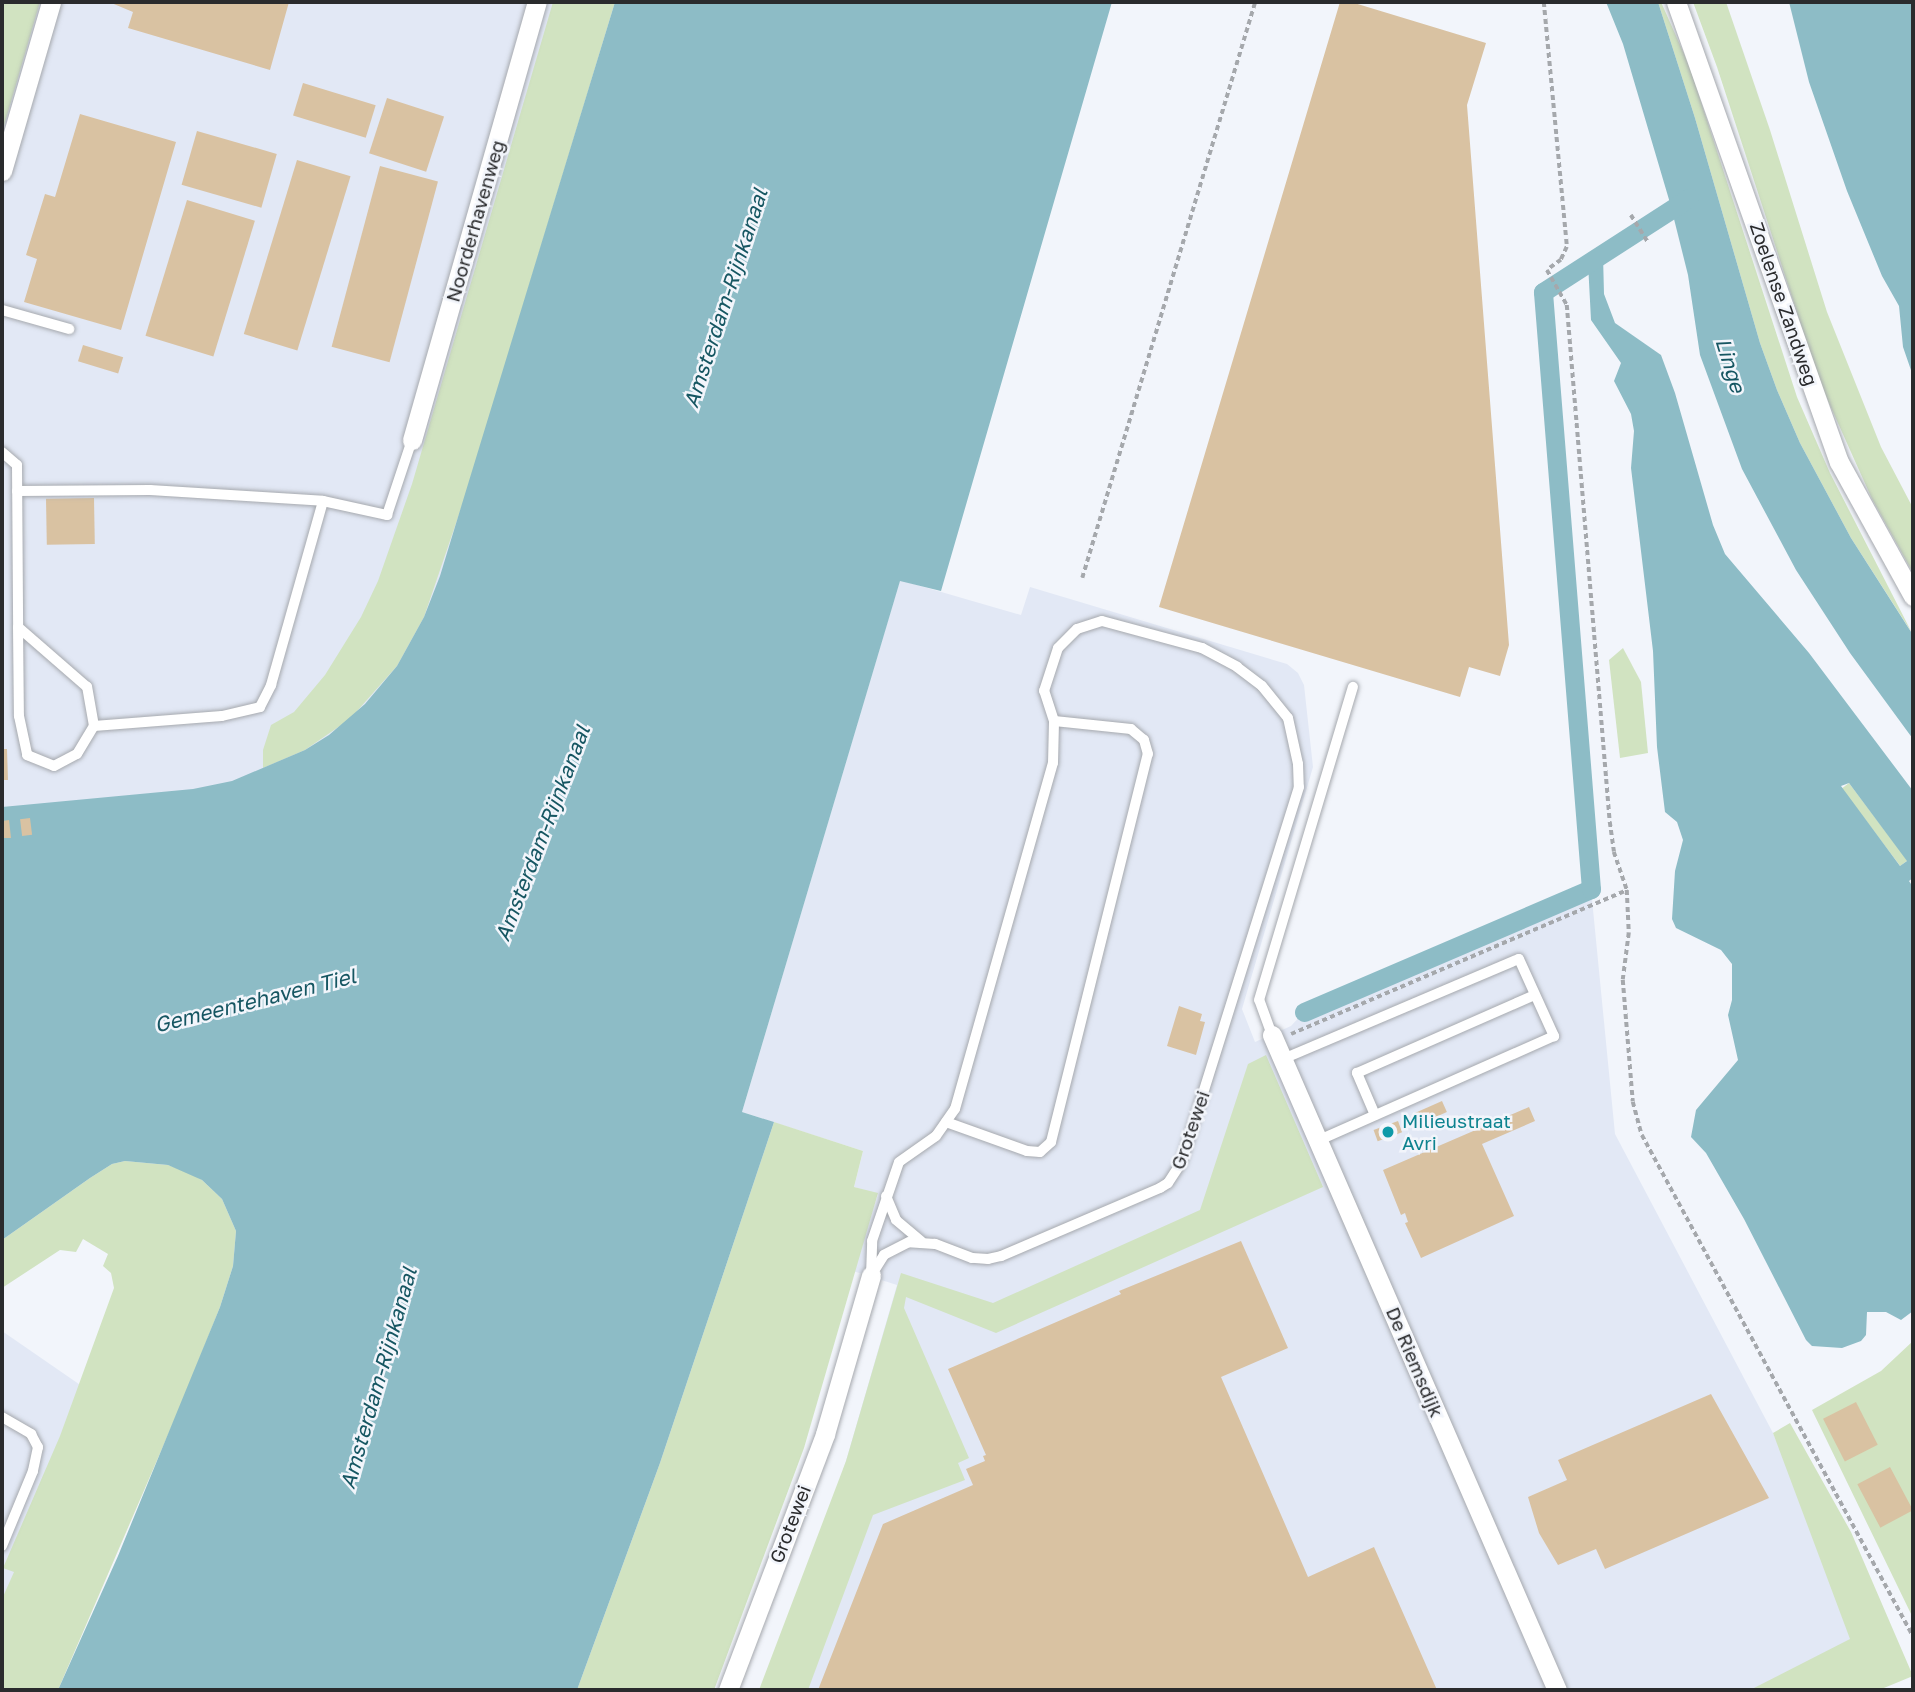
<!DOCTYPE html>
<html>
<head>
<meta charset="utf-8">
<style>
	body { margin:0 }
	#map { position:relative; width:1915px; height:1692px; overflow:hidden; background:#f2f5fb; font-family:"Golos Text",sans-serif }
	div>[style] { position:absolute }
	[style*='--x'] { left:calc(var(--x)*1px); top:calc(var(--y)*1px); width:calc(var(--w)*1px); rotate:calc(var(--a)*1deg) }
	.built>* { inset:0; background:#e2e8f5 }
	.green>* { inset:0; background:#d1e3c1; transform-origin:0 0 }
	.water>* { inset:0; background:#8dbcc6 }
	.canal>* { height:19px; margin:-9.5px; padding:0 9.5px; transform-origin:9.5px; border-radius:9.5px; background:#8dbcc6 }
	.building>* { inset:0; background:#d9c2a2; transform-origin:0 0 }
	.path>* { height:3.5px; margin-top:-1.75px; transform-origin:0; background:repeating-linear-gradient(90deg,#a5a8ac 0 5px,transparent 0 8.5px) }
	.roads { filter:drop-shadow(0 0 2px #a6a9ae) drop-shadow(0 0 2px #a6a9ae) }
	.lane>* { height:10px; margin:-5px; padding:0 5px; transform-origin:5px; border-radius:5px; background:#fff }
	.street>* { height:19px; margin:-9.5px; padding:0 9.5px; transform-origin:9.5px; border-radius:9.5px; background:#fff }
	.dots>* { width:19px; height:19px; translate:-50% -50%; box-sizing:border-box; border:4px solid #f2f5fb; border-radius:50% }
	span { translate:-50% -50%; white-space:nowrap; text-align:center; line-height:1.15; -webkit-text-stroke:5px #f2f5fb; paint-order:stroke }
	.street-label { font-size:19px; color:#2a2b2d }
	.culture-label { font-size:19px; color:#0d838f }
	.left { translate:0 -50%; text-align:left }
	.water-label { font-size:21px; color:#165662; font-style:italic }
	.frame { position:absolute; inset:0; border:4px solid #2a2b2d; pointer-events:none }
</style>
</head>
<body>
<div id="map">
	<div class="built">
		<div style="clip-path:polygon(2px 2px,580px 2px,459px 451px,507px 461px,342px 787px,2px 872px)"></div>
		<div style="clip-path:polygon(900px 580px,1021px 615px,1030px 587px,1287px 664px,1298px 673px,1304px 685px,1313px 767px,1242px 1009px,1255px 1042px,1291px 1026px,1304px 1012px,1591px 889px,1615px 1134px,1773px 1433px,1884px 1690px,773px 1690px,846px 1461px,897px 1285px,853px 1271px,878px 1194px,854px 1187px,863px 1151px,742px 1112px)"></div>
		<div style="clip-path:polygon(2px 1331px,131px 1420px,2px 1668px)"></div>
	</div>
	<div class="green">
		<div style="clip-path:polygon(2px 2px,40px 2px,2px 133px)"></div>
		<div style="clip-path:polygon(553px 2px,615px 2px,467px 491px,424px 617px,397px 666px,350px 719px,305px 750px,263px 768px,263px 750px,271px 725px,294px 712px,325px 675px,361px 617px,378px 581px,412px 484px)"></div>
		<div style="clip-path:polygon(1658px 2px,1661px 2px,1689px 65px,1797px 397px,1830px 473px,1912px 633px,1851px 538px,1800px 443px,1777px 390px,1760px 343px,1695px 118px)"></div>
		<div style="clip-path:polygon(1693px 2px,1726px 2px,1770px 130px,1827px 312px,1881px 447px,1913px 508px,1913px 573px,1872px 499px,1820px 383px,1717px 67px)"></div>
		<div style="clip-path:polygon(1623px 648px,1641px 682px,1648px 753px,1620px 758px,1609px 660px)"></div>
		<div style="left:1849px;top:783px;width:97px;height:9px;rotate:53deg"></div>
		<div style="clip-path:polygon(1266px 1055px,1323px 1187px,996px 1333px,906px 1297px,904px 1308px,969px 1458px,958px 1463px,965px 1480px,873px 1515px,808px 1690px,759px 1690px,846px 1461px,901px 1273px,993px 1303px,1200px 1210px,1248px 1064px)"></div>
		<div style="clip-path:polygon(774px 1122px,863px 1151px,854px 1187px,878px 1193px,804px 1448px,714px 1690px,577px 1690px,660px 1463px)"></div>
		<div style="clip-path:polygon(125px 1161px,168px 1165px,186px 1171px,202px 1180px,222px 1199px,236px 1231px,233px 1266px,220px 1307px,183px 1400px,58px 1690px,2px 1690px,2px 1599px,14px 1572px,3px 1568px,60px 1436px,114px 1288px,111px 1273px,103px 1266px,108px 1254px,83px 1239px,76px 1252px,60px 1250px,2px 1288px,2px 1240px,90px 1178px,112px 1164px)"></div>
		<div style="clip-path:polygon(1913px 1341px,1913px 1618px,1812px 1410px,1881px 1371px)"></div>
		<div style="clip-path:polygon(1790px 1423px,1851px 1532px,1913px 1676px,1879px 1690px,1750px 1690px,1850px 1639px,1773px 1433px)"></div>
	</div>
	<div class="water">
		<div style="clip-path:polygon(615px 2px,1112px 2px,941px 591px,900px 581px,742px 1112px,774px 1122px,660px 1463px,577px 1690px,58px 1690px,118px 1556px,220px 1307px,233px 1266px,236px 1231px,222px 1199px,202px 1180px,168px 1165px,125px 1161px,112px 1164px,90px 1178px,2px 1240px,2px 807px,193px 789px,232px 781px,305px 750px,329px 735px,365px 704px,397px 666px,424px 617px,440px 576px)"></div>
		<div style="clip-path:polygon(1606px 2px,1658px 2px,1695px 118px,1760px 343px,1777px 390px,1800px 443px,1851px 538px,1913px 635px,1913px 739px,1850px 653px,1796px 570px,1742px 469px,1700px 355px,1688px 275px,1670px 203px,1623px 44px)"></div>
		<div style="clip-path:polygon(1789px 2px,1913px 2px,1913px 376px,1903px 347px,1899px 306px,1882px 276px,1847px 191px,1809px 82px)"></div>
		<div style="clip-path:polygon(evenodd,1603px 255px,1604px 294px,1615px 323px,1661px 355px,1675px 393px,1713px 525px,1725px 554px,1809px 653px,1913px 791px,1913px 878px,1909px 881px,1913px 887px,1913px 1311px,1901px 1320px,1886px 1312px,1867px 1312px,1866px 1335px,1861px 1341px,1842px 1348px,1812px 1346px,1806px 1340px,1744px 1219px,1706px 1153px,1691px 1137px,1696px 1110px,1738px 1060px,1728px 1015px,1732px 1000px,1732px 964px,1721px 950px,1676px 928px,1672px 919px,1675px 871px,1683px 840px,1677px 822px,1665px 812px,1657px 747px,1653px 651px,1631px 468px,1634px 431px,1631px 414px,1614px 381px,1621px 363px,1591px 320px,1588px 263px,1603px 255px,1849px 783px,1907px 861px,1900px 866px,1841px 786px,1849px 783px)"></div>
	</div>
	<div class="canal">
		<div style="--x:1304;--y:1012;--w:312;--a:-23.2"></div>
		<div style="--x:1591;--y:889;--w:599;--a:-94.6"></div>
		<div style="--x:1543;--y:292;--w:174;--a:-32.8"></div>
	</div>
	<div class="building">
		<div style="clip-path:polygon(109px 2px,289px 2px,270px 70px,128px 28px,133px 12px)"></div>
		<div style="clip-path:polygon(1340px 2px,1351px 2px,1486px 43px,1467px 105px,1509px 645px,1500px 676px,1469px 667px,1460px 697px,1159px 607px)"></div>
		<div style="left:303px;top:83px;width:76px;height:34px;rotate:17deg"></div>
		<div style="left:387px;top:98px;width:60px;height:58px;rotate:18deg"></div>
		<div style="clip-path:polygon(80px 114px,176px 142px,121px 330px,24px 302px,37px 259px,26px 255px,45px 194px,55px 197px)"></div>
		<div style="left:197px;top:131px;width:83px;height:56px;rotate:16deg"></div>
		<div style="left:297px;top:160px;width:56px;height:182px;rotate:17deg"></div>
		<div style="left:380px;top:166px;width:60px;height:187px;rotate:15deg"></div>
		<div style="left:187px;top:200px;width:71px;height:142px;rotate:17deg"></div>
		<div style="left:83px;top:345px;width:42px;height:17px;rotate:17deg"></div>
		<div style="left:94px;top:498px;width:46px;height:48px;rotate:89deg"></div>
		<div style="clip-path:polygon(2px 749px,7px 749px,8px 780px,2px 780px)"></div>
		<div style="left:30px;top:818px;width:17px;height:10px;rotate:83deg"></div>
		<div style="clip-path:polygon(9px 820px,11px 838px,2px 838px,2px 821px)"></div>
		<div style="clip-path:polygon(1179px 1006px,1202px 1014px,1200px 1021px,1205px 1022px,1196px 1055px,1167px 1046px)"></div>
		<div style="left:1442px;top:1101px;width:12px;height:29px;rotate:66deg"></div>
		<div style="clip-path:polygon(1529px 1107px,1535px 1121px,1482px 1144px,1514px 1216px,1421px 1258px,1405px 1223px,1408px 1222px,1405px 1213px,1401px 1215px,1383px 1170px)"></div>
		<div style="left:1398px;top:1121px;width:12px;height:26px;rotate:70deg"></div>
		<div style="clip-path:polygon(1241px 1241px,1288px 1348px,1221px 1377px,1308px 1577px,1374px 1547px,1437px 1690px,818px 1690px,883px 1524px,973px 1485px,966px 1469px,985px 1461px,983px 1456px,986px 1455px,948px 1369px,1121px 1294px,1119px 1291px)"></div>
		<div style="clip-path:polygon(1711px 1394px,1769px 1498px,1605px 1569px,1596px 1549px,1558px 1565px,1539px 1533px,1528px 1497px,1567px 1480px,1558px 1460px)"></div>
		<div style="left:1856px;top:1402px;width:48px;height:37px;rotate:63deg"></div>
		<div style="left:1890px;top:1467px;width:49px;height:37px;rotate:62deg"></div>
	</div>
	<div class="path">
		<div style="--x:1544;--y:2;--w:246;--a:84.6"></div>
		<div style="--x:1567;--y:247;--w:14;--a:115"></div>
		<div style="--x:1561;--y:260;--w:17;--a:144"></div>
		<div style="--x:1547;--y:270;--w:40;--a:60.3"></div>
		<div style="--x:1567;--y:305;--w:519;--a:85.25"></div>
		<div style="--x:1610;--y:822;--w:30;--a:82"></div>
		<div style="--x:1614;--y:852;--w:40;--a:71.1"></div>
		<div style="--x:1627;--y:890;--w:43;--a:87.3"></div>
		<div style="--x:1629;--y:933;--w:47;--a:97.3"></div>
		<div style="--x:1623;--y:980;--w:122;--a:85.3"></div>
		<div style="--x:1633;--y:1102;--w:34;--a:75"></div>
		<div style="--x:1642;--y:1135;--w:570;--a:61.59"></div>
		<div style="--x:1631;--y:215;--w:31;--a:58"></div>
		<div style="--x:1082;--y:578;--w:601;--a:-73.28"></div>
		<div style="--x:1291;--y:1034;--w:366;--a:-23.2"></div>
	</div>
	<div class="roads">
		<div class="lane">
			<div style="--x:2;--y:310;--w:70;--a:15.8"></div>
			<div style="--x:2;--y:452;--w:20;--a:41"></div>
			<div style="--x:17;--y:465;--w:162;--a:89.6"></div>
			<div style="--x:18;--y:627;--w:89;--a:89.4"></div>
			<div style="--x:19;--y:716;--w:40;--a:78"></div>
			<div style="--x:27;--y:755;--w:29;--a:22"></div>
			<div style="--x:54;--y:766;--w:26;--a:-28"></div>
			<div style="--x:77;--y:754;--w:33;--a:-59"></div>
			<div style="--x:94;--y:726;--w:40;--a:-100"></div>
			<div style="--x:87;--y:687;--w:91;--a:-139"></div>
			<div style="--x:17;--y:491;--w:133;--a:-0.4"></div>
			<div style="--x:150;--y:490;--w:173;--a:3.6"></div>
			<div style="--x:1102;--y:621;--w:104;--a:15.1"></div>
			<div style="--x:1202;--y:648;--w:40;--a:28"></div>
			<div style="--x:1237;--y:667;--w:31;--a:37"></div>
			<div style="--x:1262;--y:686;--w:41;--a:50.9"></div>
			<div style="--x:1288;--y:718;--w:47;--a:77.7"></div>
			<div style="--x:1298;--y:764;--w:23;--a:88"></div>
			<div style="--x:1299;--y:787;--w:394;--a:107.4"></div>
			<div style="--x:1181;--y:1163;--w:24;--a:123"></div>
			<div style="--x:1168;--y:1183;--w:9;--a:148"></div>
			<div style="--x:1160;--y:1188;--w:173;--a:156.8"></div>
			<div style="--x:1001;--y:1256;--w:13;--a:167"></div>
			<div style="--x:988;--y:1259;--w:16;--a:-176"></div>
			<div style="--x:972;--y:1258;--w:40;--a:-159"></div>
			<div style="--x:935;--y:1244;--w:26;--a:-176"></div>
			<div style="--x:909;--y:1242;--w:28;--a:153"></div>
			<div style="--x:884;--y:1255;--w:25;--a:122"></div>
			<div style="--x:871;--y:1276;--w:35;--a:-88"></div>
			<div style="--x:872;--y:1241;--w:83;--a:-71.1"></div>
			<div style="--x:899;--y:1162;--w:45;--a:-35.1"></div>
			<div style="--x:936;--y:1136;--w:33;--a:-55"></div>
			<div style="--x:955;--y:1109;--w:360;--a:-74.2"></div>
			<div style="--x:1053;--y:763;--w:42;--a:-88.6"></div>
			<div style="--x:1054;--y:721;--w:32;--a:-108"></div>
			<div style="--x:1044;--y:691;--w:45;--a:-72"></div>
			<div style="--x:1058;--y:648;--w:27;--a:-45"></div>
			<div style="--x:1077;--y:629;--w:26;--a:-18"></div>
			<div style="--x:94;--y:726;--w:128;--a:-4.5"></div>
			<div style="--x:222;--y:716;--w:39;--a:-13"></div>
			<div style="--x:260;--y:707;--w:25;--a:-63"></div>
			<div style="--x:271;--y:685;--w:191;--a:-74.2"></div>
			<div style="--x:323;--y:501;--w:66;--a:12.3"></div>
			<div style="--x:387;--y:515;--w:79;--a:-71.6"></div>
			<div style="--x:1272;--y:1035;--w:37;--a:-110"></div>
			<div style="--x:1259;--y:1000;--w:327;--a:-73.3"></div>
			<div style="--x:1283;--y:1059;--w:256;--a:-23"></div>
			<div style="--x:1519;--y:959;--w:85;--a:65.6"></div>
			<div style="--x:1554;--y:1036;--w:257;--a:156.1"></div>
			<div style="--x:1375;--y:1115;--w:46;--a:-113.2"></div>
			<div style="--x:1357;--y:1073;--w:194;--a:-23.7"></div>
			<div style="--x:946;--y:1122;--w:86;--a:19.7"></div>
			<div style="--x:1027;--y:1151;--w:13;--a:4"></div>
			<div style="--x:1040;--y:1152;--w:15;--a:-42"></div>
			<div style="--x:1051;--y:1142;--w:400;--a:-76"></div>
			<div style="--x:1148;--y:754;--w:15;--a:-106"></div>
			<div style="--x:1144;--y:740;--w:17;--a:-140"></div>
			<div style="--x:1131;--y:729;--w:77;--a:-174.1"></div>
			<div style="--x:886;--y:1196;--w:26;--a:67"></div>
			<div style="--x:896;--y:1220;--w:33;--a:40"></div>
			<div style="--x:2;--y:1417;--w:34;--a:30"></div>
			<div style="--x:31;--y:1434;--w:15;--a:62"></div>
			<div style="--x:38;--y:1447;--w:25;--a:102"></div>
			<div style="--x:33;--y:1471;--w:81;--a:112.5"></div>
		</div>
		<div class="street">
			<div style="--x:1676;--y:2;--w:488;--a:70.5"></div>
			<div style="--x:1839;--y:462;--w:153;--a:61.1"></div>
			<div style="--x:2;--y:171;--w:176;--a:-73.8"></div>
			<div style="--x:412;--y:440;--w:455;--a:-74.1"></div>
			<div style="--x:1272;--y:1035;--w:714;--a:66.49"></div>
			<div style="--x:728;--y:1690;--w:274;--a:-69.2"></div>
			<div style="--x:825;--y:1434;--w:165;--a:-73.8"></div>
		</div>
	</div>
	<div class="dots">
		<div style="left:1388px;top:1132px;background:#0f9aa8"></div>
	</div>
	<div class="street-label">
		<span style="left:475px;top:221px;rotate:-74deg">Noorderhavenweg</span>
		<span style="left:1784px;top:304px;rotate:71deg">Zoelense Zandweg</span>
		<span style="left:1190px;top:1130px;rotate:-71deg">Grotewei</span>
		<span style="left:1415px;top:1362px;rotate:67deg">De Riemsdijk</span>
		<span style="left:790px;top:1524px;rotate:-69deg">Grotewei</span>
	</div>
	<div class="culture-label">
		<span class="left" style="left:1402px;top:1132px">Milieustraat<br>Avri</span>
	</div>
	<div class="water-label">
		<span style="left:725px;top:298px;rotate:-72deg">Amsterdam-Rijnkanaal</span>
		<span style="left:1731px;top:365px;rotate:73deg">Linge</span>
		<span style="left:542px;top:833px;rotate:-69deg">Amsterdam-Rijnkanaal</span>
		<span style="left:255px;top:1000px;rotate:-14deg">Gemeentehaven Tiel</span>
		<span style="left:378px;top:1378px;rotate:-74deg">Amsterdam-Rijnkanaal</span>
	</div>
	<div class="frame"></div>
</div>
</body>
</html>
